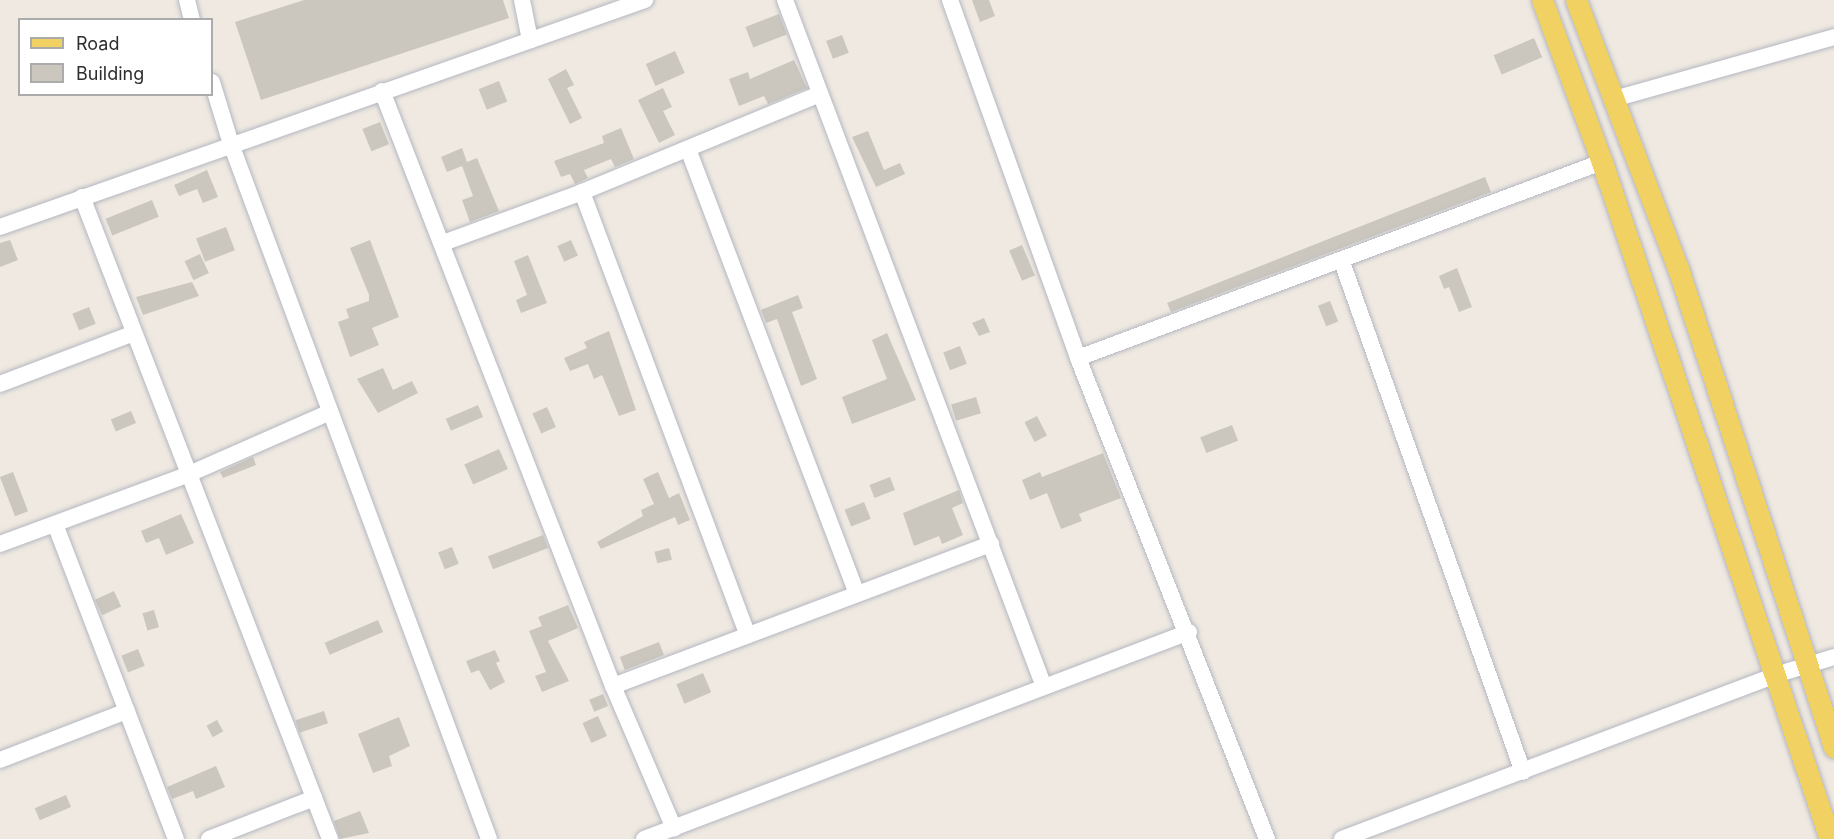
<!DOCTYPE html>
<html>
<head>
<meta charset="utf-8">
<style>
	body { margin:0 }
	#map { position:relative; width:1834px; height:839px; overflow:hidden; background:#efe9e1; font-family:Inter,sans-serif }
	div>[style] { position:absolute }
	[style*='--x'] { left:calc(var(--x)*1px); top:calc(var(--y)*1px); width:calc(var(--w)*1px); rotate:calc(var(--a)*1deg) }
	.building>* { inset:0; background:#cbc7bf; transform-origin:0 0 }
	.roads { filter:drop-shadow(0 0 2px #b4b7c1) drop-shadow(0 0 2px #b4b7c1) }
	.minor>* { height:16px; margin:-8px; padding:0 8px; transform-origin:8px; border-radius:8px; background:#fff }
	.major>* { height:21px; margin:-10.5px; padding:0 10.5px; transform-origin:10.5px; border-radius:10.5px; background:#f2d163 }
	span { translate:-50% -50%; white-space:nowrap; text-align:center; line-height:1.15; -webkit-text-stroke:5px #fff; paint-order:stroke }
	.legend { position:absolute; left:18px; top:18px; width:195px; height:78px; box-sizing:border-box; background:#fff; border:2px solid #ababab; margin:0; padding:8px 10px; list-style:none; font-size:18px; color:#2e2e2e }
	.legend li { display:flex; align-items:center; gap:12px; height:30px }
	.legend b { width:30px; border:2px solid #ababab }
</style>
</head>
<body>
<div id="map">
	<div class="building">
		<div style="clip-path:polygon(304px 0,503px 0,509px 18px,261px 100px,235px 22px)"></div>
		<div style="clip-path:polygon(972px 0,989px 0,995px 16px,980px 22px)"></div>
		<div style="left:779px;top:14px;width:22px;height:36px;rotate:69deg"></div>
		<div style="left:842px;top:35px;width:19px;height:17px;rotate:69deg"></div>
		<div style="left:1534px;top:38px;width:21px;height:44px;rotate:67deg"></div>
		<div style="left:675px;top:51px;width:24px;height:32px;rotate:66deg"></div>
		<div style="clip-path:polygon(794px 60px,807px 88px,768px 104px,764px 96px,739px 106px,729px 79px,748px 72px,750px 79px)"></div>
		<div style="clip-path:polygon(566px 69px,574px 85px,567px 88px,582px 118px,570px 124px,548px 79px)"></div>
		<div style="left:499px;top:81px;width:22px;height:22px;rotate:68deg"></div>
		<div style="clip-path:polygon(663px 88px,672px 107px,663px 111px,675px 135px,659px 143px,638px 100px)"></div>
		<div style="left:380px;top:122px;width:24px;height:19px;rotate:68deg"></div>
		<div style="clip-path:polygon(621px 128px,634px 159px,615px 167px,611px 159px,584px 170px,588px 178px,575px 184px,570px 174px,561px 177px,554px 161px,604px 143px,602px 136px)"></div>
		<div style="clip-path:polygon(868px 131px,884px 170px,900px 163px,905px 174px,876px 187px,852px 137px)"></div>
		<div style="clip-path:polygon(462px 148px,467px 162px,477px 158px,499px 211px,470px 222px,462px 200px,473px 196px,462px 166px,447px 172px,441px 157px)"></div>
		<div style="clip-path:polygon(207px 170px,218px 197px,203px 203px,197px 189px,179px 196px,174px 185px)"></div>
		<div style="clip-path:polygon(1485px 177px,1491px 192px,1171px 312px,1167px 303px)"></div>
		<div style="left:152px;top:200px;width:18px;height:50px;rotate:68deg"></div>
		<div style="left:226px;top:227px;width:25px;height:32px;rotate:69deg"></div>
		<div style="clip-path:polygon(10px 240px,18px 260px,0 267px,0 243px)"></div>
		<div style="clip-path:polygon(370px 240px,399px 317px,372px 328px,379px 345px,350px 357px,338px 322px,349px 318px,346px 309px,369px 301px,369px 295px,350px 248px)"></div>
		<div style="left:571px;top:240px;width:17px;height:15px;rotate:66deg"></div>
		<div style="left:1022px;top:245px;width:33px;height:14px;rotate:67deg"></div>
		<div style="left:200px;top:254px;width:21px;height:17px;rotate:65deg"></div>
		<div style="clip-path:polygon(528px 255px,547px 303px,521px 313px,516px 300px,527px 295px,514px 261px)"></div>
		<div style="clip-path:polygon(1457px 268px,1472px 307px,1459px 312px,1449px 287px,1444px 289px,1439px 276px)"></div>
		<div style="clip-path:polygon(192px 282px,199px 296px,143px 315px,136px 297px)"></div>
		<div style="clip-path:polygon(798px 295px,803px 308px,792px 312px,817px 379px,801px 386px,777px 319px,766px 323px,761px 310px)"></div>
		<div style="left:1330px;top:301px;width:22px;height:13px;rotate:68deg"></div>
		<div style="left:89px;top:307px;width:18px;height:18px;rotate:68deg"></div>
		<div style="clip-path:polygon(984px 318px,990px 332px,979px 336px,972px 323px)"></div>
		<div style="clip-path:polygon(609px 331px,636px 410px,619px 416px,602px 375px,594px 379px,588px 364px,570px 371px,564px 358px,587px 348px,584px 342px)"></div>
		<div style="clip-path:polygon(887px 333px,916px 400px,852px 424px,842px 397px,887px 379px,872px 340px)"></div>
		<div style="left:960px;top:346px;width:19px;height:18px;rotate:69deg"></div>
		<div style="clip-path:polygon(383px 368px,393px 390px,412px 381px,418px 393px,378px 413px,357px 379px)"></div>
		<div style="left:976px;top:397px;width:17px;height:26px;rotate:73deg"></div>
		<div style="left:478px;top:405px;width:13px;height:35px;rotate:67deg"></div>
		<div style="left:547px;top:407px;width:22px;height:16px;rotate:66deg"></div>
		<div style="left:131px;top:411px;width:13px;height:22px;rotate:67deg"></div>
		<div style="left:1037px;top:416px;width:22px;height:14px;rotate:63deg"></div>
		<div style="left:1232px;top:425px;width:17px;height:34px;rotate:69deg"></div>
		<div style="left:499px;top:449px;width:22px;height:38px;rotate:66deg"></div>
		<div style="clip-path:polygon(1103px 453px,1121px 498px,1079px 514px,1082px 521px,1061px 529px,1047px 493px,1030px 500px,1022px 480px,1040px 472px,1042px 477px)"></div>
		<div style="clip-path:polygon(253px 457px,256px 465px,223px 478px,220px 472px)"></div>
		<div style="left:13px;top:472px;width:42px;height:14px;rotate:69deg"></div>
		<div style="clip-path:polygon(658px 472px,669px 498px,679px 493px,690px 520px,678px 525px,675px 517px,601px 549px,597px 542px,643px 516px,641px 510px,654px 504px,643px 479px)"></div>
		<div style="left:890px;top:477px;width:14px;height:22px;rotate:69deg"></div>
		<div style="clip-path:polygon(959px 490px,963px 503px,952px 508px,963px 535px,942px 544px,939px 536px,914px 546px,903px 513px)"></div>
		<div style="left:864px;top:502px;width:18px;height:21px;rotate:68deg"></div>
		<div style="clip-path:polygon(181px 514px,194px 543px,166px 555px,159px 538px,146px 543px,141px 531px)"></div>
		<div style="left:543px;top:535px;width:14px;height:59px;rotate:69deg"></div>
		<div style="left:452px;top:547px;width:18px;height:15px;rotate:68deg"></div>
		<div style="left:669px;top:548px;width:12px;height:15px;rotate:76deg"></div>
		<div style="left:114px;top:591px;width:17px;height:21px;rotate:65deg"></div>
		<div style="clip-path:polygon(568px 605px,578px 628px,548px 641px,569px 681px,542px 692px,535px 676px,546px 672px,529px 631px,542px 626px,538px 617px)"></div>
		<div style="left:154px;top:610px;width:18px;height:12px;rotate:74deg"></div>
		<div style="left:378px;top:620px;width:13px;height:58px;rotate:67deg"></div>
		<div style="left:659px;top:642px;width:14px;height:42px;rotate:69deg"></div>
		<div style="left:138px;top:649px;width:18px;height:18px;rotate:68deg"></div>
		<div style="clip-path:polygon(495px 650px,500px 661px,496px 663px,505px 682px,490px 690px,479px 670px,471px 673px,466px 661px)"></div>
		<div style="left:703px;top:673px;width:21px;height:29px;rotate:67deg"></div>
		<div style="left:603px;top:694px;width:13px;height:15px;rotate:67deg"></div>
		<div style="left:324px;top:711px;width:13px;height:30px;rotate:72deg"></div>
		<div style="left:598px;top:716px;width:22px;height:17px;rotate:66deg"></div>
		<div style="clip-path:polygon(399px 717px,410px 746px,389px 756px,392px 766px,373px 773px,358px 734px)"></div>
		<div style="left:217px;top:720px;width:13px;height:12px;rotate:61deg"></div>
		<div style="clip-path:polygon(216px 766px,225px 787px,196px 799px,193px 791px,172px 799px,167px 787px)"></div>
		<div style="left:66px;top:795px;width:13px;height:34px;rotate:67deg"></div>
		<div style="clip-path:polygon(360px 811px,369px 833px,340px 839px,334px 821px)"></div>
	</div>
	<div class="roads">
		<div class="minor">
			<div style="--x:187;--y:0;--w:21;--a:76"></div>
			<div style="--x:522;--y:0;--w:41;--a:78.7"></div>
			<div style="--x:785;--y:0;--w:734;--a:69.34"></div>
			<div style="--x:950;--y:0;--w:380;--a:70.3"></div>
			<div style="--x:1078;--y:358;--w:517;--a:68.55"></div>
			<div style="--x:212;--y:82;--w:65;--a:73"></div>
			<div style="--x:231;--y:144;--w:741;--a:69.63"></div>
			<div style="--x:382;--y:91;--w:638;--a:68.78"></div>
			<div style="--x:613;--y:686;--w:155;--a:66.8"></div>
			<div style="--x:1614;--y:99;--w:229;--a:-15.7"></div>
			<div style="--x:688;--y:149;--w:476;--a:69.2"></div>
			<div style="--x:582;--y:192;--w:473;--a:69.5"></div>
			<div style="--x:82;--y:197;--w:688;--a:68.88"></div>
			<div style="--x:0;--y:227;--w:684;--a:-19.39"></div>
			<div style="--x:443;--y:243;--w:148;--a:-20.1"></div>
			<div style="--x:582;--y:192;--w:257;--a:-22.4"></div>
			<div style="--x:1342;--y:262;--w:541;--a:70.46"></div>
			<div style="--x:1078;--y:358;--w:559;--a:-20.51"></div>
			<div style="--x:0;--y:384;--w:143;--a:-20.8"></div>
			<div style="--x:55;--y:524;--w:337;--a:69"></div>
			<div style="--x:0;--y:544;--w:202;--a:-20.3"></div>
			<div style="--x:189;--y:474;--w:154;--a:-23.7"></div>
			<div style="--x:613;--y:686;--w:404;--a:-20.6"></div>
			<div style="--x:0;--y:760;--w:136;--a:-21.1"></div>
			<div style="--x:209;--y:839;--w:113;--a:-21.3"></div>
			<div style="--x:644;--y:839;--w:583;--a:-20.8"></div>
			<div style="--x:1342;--y:839;--w:463;--a:-20.7"></div>
			<div style="--x:1775;--y:675;--w:62;--a:-17"></div>
		</div>
		<div class="major">
			<div style="--x:1542;--y:0;--w:173;--a:69.7"></div>
			<div style="--x:1602;--y:162;--w:714;--a:71.39"></div>
			<div style="--x:1576;--y:0;--w:287;--a:69.2"></div>
			<div style="--x:1678;--y:268;--w:504;--a:71.96"></div>
		</div>
	</div>
	<ul class="legend">
	<li><b style="height:8px;background:#f2d163"></b>Road</li>
	<li><b style="height:16px;background:#cbc7bf"></b>Building</li>
	</ul>
</div>
</body>
</html>
